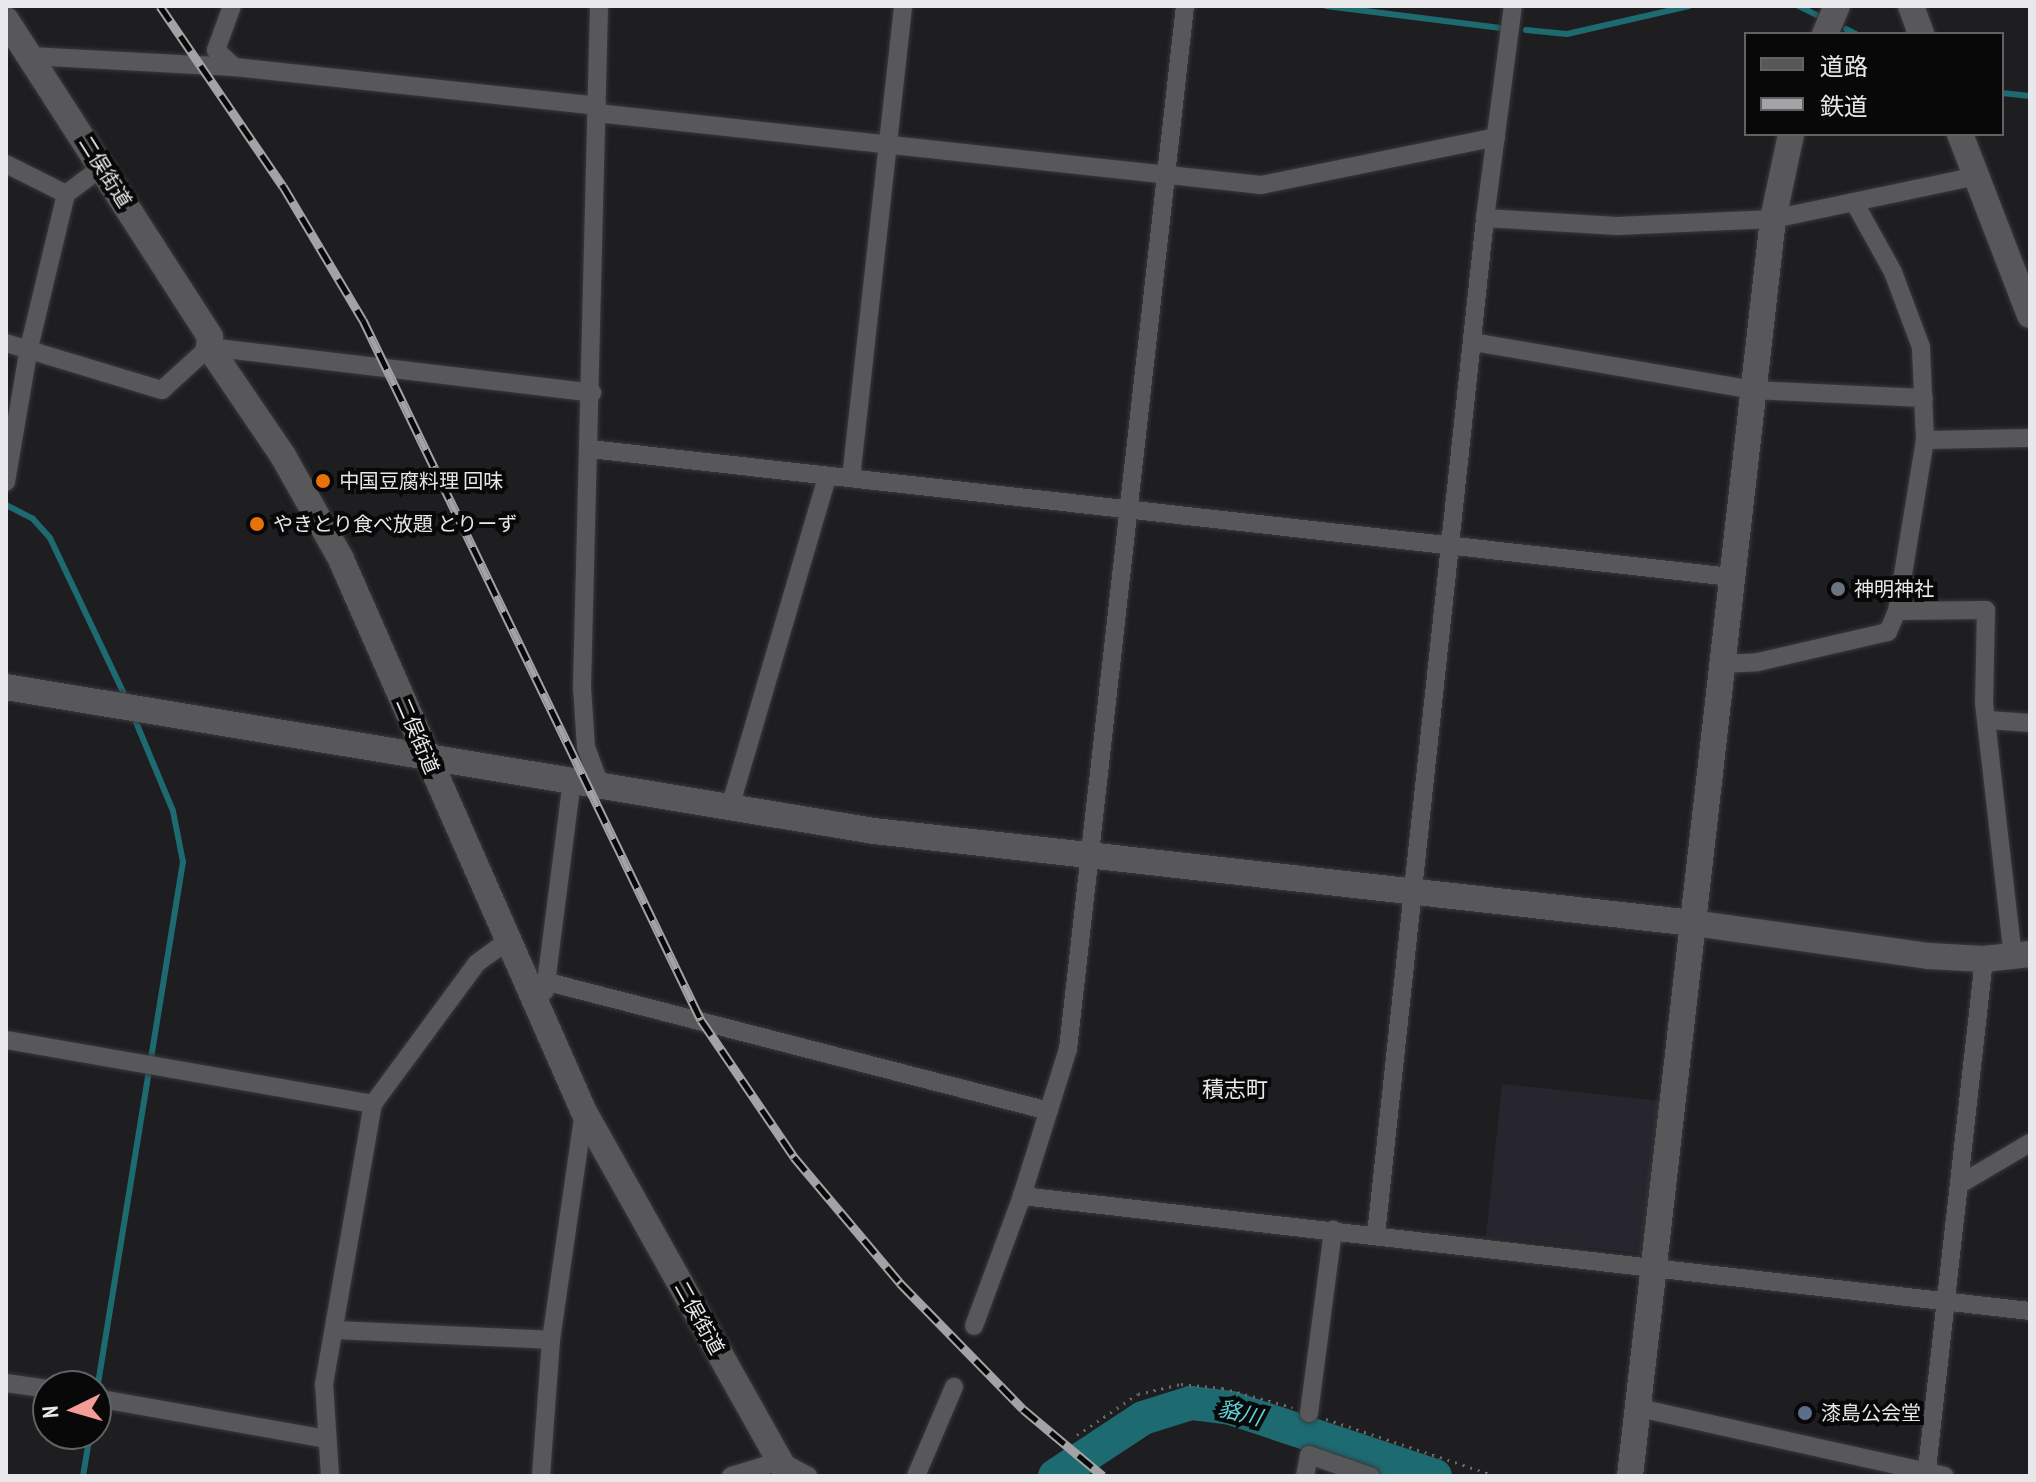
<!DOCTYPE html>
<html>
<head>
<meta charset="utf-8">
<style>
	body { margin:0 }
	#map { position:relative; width:2036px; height:1482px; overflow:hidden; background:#1e1d20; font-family:"PT Sans Narrow","Noto Sans JP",sans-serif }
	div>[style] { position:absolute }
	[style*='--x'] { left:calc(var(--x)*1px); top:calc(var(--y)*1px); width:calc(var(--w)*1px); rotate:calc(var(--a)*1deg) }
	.built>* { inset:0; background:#27262e; transform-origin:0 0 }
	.stream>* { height:6px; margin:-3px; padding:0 3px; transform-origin:3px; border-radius:3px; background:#1e6a71 }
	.river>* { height:34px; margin:-17px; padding:0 17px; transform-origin:17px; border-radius:17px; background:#1e6a71 }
	.path>* { height:3px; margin-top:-1.5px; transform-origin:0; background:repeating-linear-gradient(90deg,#69686b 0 2px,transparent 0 8px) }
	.roads { filter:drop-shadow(0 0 2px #39383a) drop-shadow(0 0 2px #39383a) }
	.street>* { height:18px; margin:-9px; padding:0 9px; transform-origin:9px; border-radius:9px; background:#58585b }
	.secondary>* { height:26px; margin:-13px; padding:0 13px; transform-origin:13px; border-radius:13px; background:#58585b }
	.rail>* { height:9px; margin-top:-4.5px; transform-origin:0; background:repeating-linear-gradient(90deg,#080809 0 18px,#a3a2a4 0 36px); box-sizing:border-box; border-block:2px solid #a3a2a4 }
	.dots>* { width:22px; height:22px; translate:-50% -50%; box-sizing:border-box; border:4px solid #080809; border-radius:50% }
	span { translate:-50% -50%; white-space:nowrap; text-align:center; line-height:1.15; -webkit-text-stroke:8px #080809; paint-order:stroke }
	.street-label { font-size:20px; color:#e8e7e9 }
	.poi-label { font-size:20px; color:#e8e7e9 }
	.left { translate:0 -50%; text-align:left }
	.neighbourhood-label { font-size:22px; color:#e8e7e9 }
	.water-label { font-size:22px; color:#62d2dd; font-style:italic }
	.frame { position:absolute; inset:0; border:8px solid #e8e7e9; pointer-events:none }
	.legend { position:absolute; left:1744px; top:32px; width:260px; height:104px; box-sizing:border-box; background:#080809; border:2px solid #626163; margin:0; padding:10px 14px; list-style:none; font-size:24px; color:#e8e7e9 }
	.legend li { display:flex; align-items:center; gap:16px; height:40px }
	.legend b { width:40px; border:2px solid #626163 }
	.north { position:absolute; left:32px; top:1370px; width:80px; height:80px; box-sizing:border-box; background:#080809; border:2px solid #626163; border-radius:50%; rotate:265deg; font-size:22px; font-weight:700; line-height:32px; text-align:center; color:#e8e7e9 }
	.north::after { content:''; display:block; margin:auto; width:28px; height:36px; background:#f59b98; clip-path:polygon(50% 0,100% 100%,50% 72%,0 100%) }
</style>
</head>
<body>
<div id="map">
	<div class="built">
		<div style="left:1502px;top:1084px;width:164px;height:154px;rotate:6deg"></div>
	</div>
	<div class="stream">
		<div style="--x:1326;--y:6;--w:176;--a:7.2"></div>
		<div style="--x:1799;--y:6;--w:20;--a:27"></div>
		<div style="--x:1846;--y:29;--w:11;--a:27"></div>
		<div style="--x:1526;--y:30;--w:41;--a:5.6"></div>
		<div style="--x:1567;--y:34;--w:125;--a:-12.9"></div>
		<div style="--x:2002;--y:93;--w:28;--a:6"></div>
		<div style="--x:6;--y:505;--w:30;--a:27"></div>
		<div style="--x:33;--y:519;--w:25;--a:48"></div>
		<div style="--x:50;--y:538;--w:177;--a:64.6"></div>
		<div style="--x:96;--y:1396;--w:541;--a:-80.75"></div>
		<div style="--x:183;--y:862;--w:52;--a:-101.1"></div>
		<div style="--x:173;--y:811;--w:104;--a:-112.6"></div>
		<div style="--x:83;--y:1476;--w:43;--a:-80.5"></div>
	</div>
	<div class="river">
		<div style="--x:1055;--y:1476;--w:105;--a:-33.4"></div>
		<div style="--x:1143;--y:1418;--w:50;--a:-17.4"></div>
		<div style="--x:1191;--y:1403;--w:40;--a:7.1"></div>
		<div style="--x:1231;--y:1408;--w:215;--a:18.4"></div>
	</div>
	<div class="path">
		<div style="--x:1326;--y:1419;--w:179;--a:18.5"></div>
		<div style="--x:1077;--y:1435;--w:73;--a:-33.9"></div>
		<div style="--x:1138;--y:1394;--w:44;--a:-13.1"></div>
		<div style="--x:1181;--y:1384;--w:41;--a:5.6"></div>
		<div style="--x:1222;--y:1388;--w:73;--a:15.2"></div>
	</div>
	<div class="roads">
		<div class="street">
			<div style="--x:232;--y:6;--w:47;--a:110"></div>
			<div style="--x:216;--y:50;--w:25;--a:43"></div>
			<div style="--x:234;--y:67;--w:365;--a:6.1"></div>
			<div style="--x:599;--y:6;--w:681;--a:91.43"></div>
			<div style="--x:582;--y:687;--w:60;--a:86.2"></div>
			<div style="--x:586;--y:747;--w:40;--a:69.8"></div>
			<div style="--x:1185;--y:6;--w:1050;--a:96.4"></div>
			<div style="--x:1068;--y:1049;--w:154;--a:107.4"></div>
			<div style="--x:1022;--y:1196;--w:1015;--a:6.51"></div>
			<div style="--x:30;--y:56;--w:204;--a:3.1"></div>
			<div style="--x:597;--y:113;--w:668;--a:6.19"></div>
			<div style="--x:1261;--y:185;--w:240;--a:-11.5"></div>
			<div style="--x:6;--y:164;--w:67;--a:26.6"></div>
			<div style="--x:1485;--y:218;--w:132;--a:3.5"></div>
			<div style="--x:1617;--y:226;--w:156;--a:-2.6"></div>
			<div style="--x:1773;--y:219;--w:208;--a:-11.9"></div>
			<div style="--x:1473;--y:342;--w:284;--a:9.7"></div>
			<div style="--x:1753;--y:390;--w:171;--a:2.7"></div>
			<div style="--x:6;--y:343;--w:163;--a:16.8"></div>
			<div style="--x:162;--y:390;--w:64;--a:-42.5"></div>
			<div style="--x:209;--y:347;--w:386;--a:6.8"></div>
			<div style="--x:1925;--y:440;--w:105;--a:-1.1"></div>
			<div style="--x:590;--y:449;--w:1149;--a:6.4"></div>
			<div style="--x:851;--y:478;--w:475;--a:-83.7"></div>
			<div style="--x:6;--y:482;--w:136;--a:-80.3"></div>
			<div style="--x:29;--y:348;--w:158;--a:-76.5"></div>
			<div style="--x:66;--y:194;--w:45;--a:-36.9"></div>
			<div style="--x:1897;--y:611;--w:89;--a:-0.6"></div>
			<div style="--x:1986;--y:610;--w:93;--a:91.2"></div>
			<div style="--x:1984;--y:703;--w:257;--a:83.5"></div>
			<div style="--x:1723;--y:664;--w:35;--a:-3"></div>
			<div style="--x:1758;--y:662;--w:133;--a:-13"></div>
			<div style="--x:1888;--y:632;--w:23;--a:-67"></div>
			<div style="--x:1897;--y:611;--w:173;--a:-80.7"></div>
			<div style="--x:1925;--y:440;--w:93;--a:-92.5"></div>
			<div style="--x:1921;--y:347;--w:80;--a:-110.5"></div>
			<div style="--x:1893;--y:272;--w:80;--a:-119.1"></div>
			<div style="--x:1989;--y:720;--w:41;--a:4.2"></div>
			<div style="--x:730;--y:807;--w:344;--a:-73.6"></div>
			<div style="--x:548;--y:982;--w:517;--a:14.44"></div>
			<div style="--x:545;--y:991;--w:213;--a:-82.7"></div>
			<div style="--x:6;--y:1040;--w:373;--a:9.9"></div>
			<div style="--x:1962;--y:1183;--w:79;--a:-30.5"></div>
			<div style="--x:1376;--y:1235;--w:1023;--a:-83.88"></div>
			<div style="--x:1485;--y:218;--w:214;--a:-82.5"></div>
			<div style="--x:974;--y:1326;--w:139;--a:-69.7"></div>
			<div style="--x:334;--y:1330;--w:217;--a:2.6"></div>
			<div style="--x:6;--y:1383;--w:42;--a:8.1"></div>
			<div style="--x:96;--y:1398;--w:235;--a:10.1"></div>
			<div style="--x:1639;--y:1408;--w:313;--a:12.5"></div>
			<div style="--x:1309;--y:1413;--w:185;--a:-82.5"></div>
			<div style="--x:1927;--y:1469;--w:513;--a:-83.62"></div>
			<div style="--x:330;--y:1476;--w:92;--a:-93.7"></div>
			<div style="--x:324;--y:1384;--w:284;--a:-80.1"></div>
			<div style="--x:373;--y:1104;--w:175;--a:-53.6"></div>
			<div style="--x:477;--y:963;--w:36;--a:-36"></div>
			<div style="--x:541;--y:1476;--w:136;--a:-85.8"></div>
			<div style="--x:551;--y:1340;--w:230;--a:-81.8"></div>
			<div style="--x:731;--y:1476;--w:51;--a:-17"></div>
			<div style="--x:780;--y:1461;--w:32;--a:28"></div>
			<div style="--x:916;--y:1476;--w:97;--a:-66.9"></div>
			<div style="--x:1305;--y:1476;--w:21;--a:-79"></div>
			<div style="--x:1309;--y:1455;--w:65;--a:19"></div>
		</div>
		<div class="secondary">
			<div style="--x:1911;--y:6;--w:30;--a:70"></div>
			<div style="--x:6;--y:20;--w:377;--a:57.2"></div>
			<div style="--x:210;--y:337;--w:10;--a:96"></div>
			<div style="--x:209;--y:347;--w:132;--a:55.8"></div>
			<div style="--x:283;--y:456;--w:116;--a:60.6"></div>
			<div style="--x:340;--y:557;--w:606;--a:66.27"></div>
			<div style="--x:584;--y:1112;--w:417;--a:60.7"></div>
			<div style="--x:1825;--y:34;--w:30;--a:-67"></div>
			<div style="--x:1960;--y:134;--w:194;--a:68.9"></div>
			<div style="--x:6;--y:687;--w:880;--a:9.42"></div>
			<div style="--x:874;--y:831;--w:824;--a:6.41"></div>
			<div style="--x:1693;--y:923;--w:237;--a:8"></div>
			<div style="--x:1928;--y:956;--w:56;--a:3.1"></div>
			<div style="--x:1984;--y:959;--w:46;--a:-6.2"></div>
			<div style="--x:1630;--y:1476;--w:1265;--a:-83.51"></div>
			<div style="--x:1773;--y:219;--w:87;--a:-78"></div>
		</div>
	</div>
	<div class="rail">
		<div style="--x:160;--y:6;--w:218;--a:55.7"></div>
		<div style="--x:283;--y:186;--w:156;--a:59.2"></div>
		<div style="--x:363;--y:320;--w:777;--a:64.23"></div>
		<div style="--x:701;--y:1020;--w:166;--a:55.8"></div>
		<div style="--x:794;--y:1157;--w:165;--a:49.9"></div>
		<div style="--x:900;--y:1283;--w:176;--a:45.7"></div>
		<div style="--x:1023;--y:1409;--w:104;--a:39.9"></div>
	</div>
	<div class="dots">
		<div style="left:323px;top:481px;background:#e8710a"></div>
		<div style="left:257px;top:524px;background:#e8710a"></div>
		<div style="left:1838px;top:589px;background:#6b7280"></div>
		<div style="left:1805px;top:1413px;background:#5c6f8a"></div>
	</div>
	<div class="street-label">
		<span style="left:105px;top:172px;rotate:58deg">二俣街道</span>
		<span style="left:417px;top:736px;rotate:67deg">二俣街道</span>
		<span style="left:699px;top:1318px;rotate:61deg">二俣街道</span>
	</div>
	<div class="poi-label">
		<span class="left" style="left:339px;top:481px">中国豆腐料理 回味</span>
		<span class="left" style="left:273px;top:524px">やきとり食べ放題 とりーず</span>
		<span class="left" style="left:1854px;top:589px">神明神社</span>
		<span class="left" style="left:1821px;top:1413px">漆島公会堂</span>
	</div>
	<div class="neighbourhood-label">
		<span style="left:1235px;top:1090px">積志町</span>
	</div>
	<div class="water-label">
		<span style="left:1240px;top:1413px;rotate:14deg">貉川</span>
	</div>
	<div class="frame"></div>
	<ul class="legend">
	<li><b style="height:10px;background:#58585b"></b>道路</li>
	<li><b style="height:10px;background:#a3a2a4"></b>鉄道</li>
	</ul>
	<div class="north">N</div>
</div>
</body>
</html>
